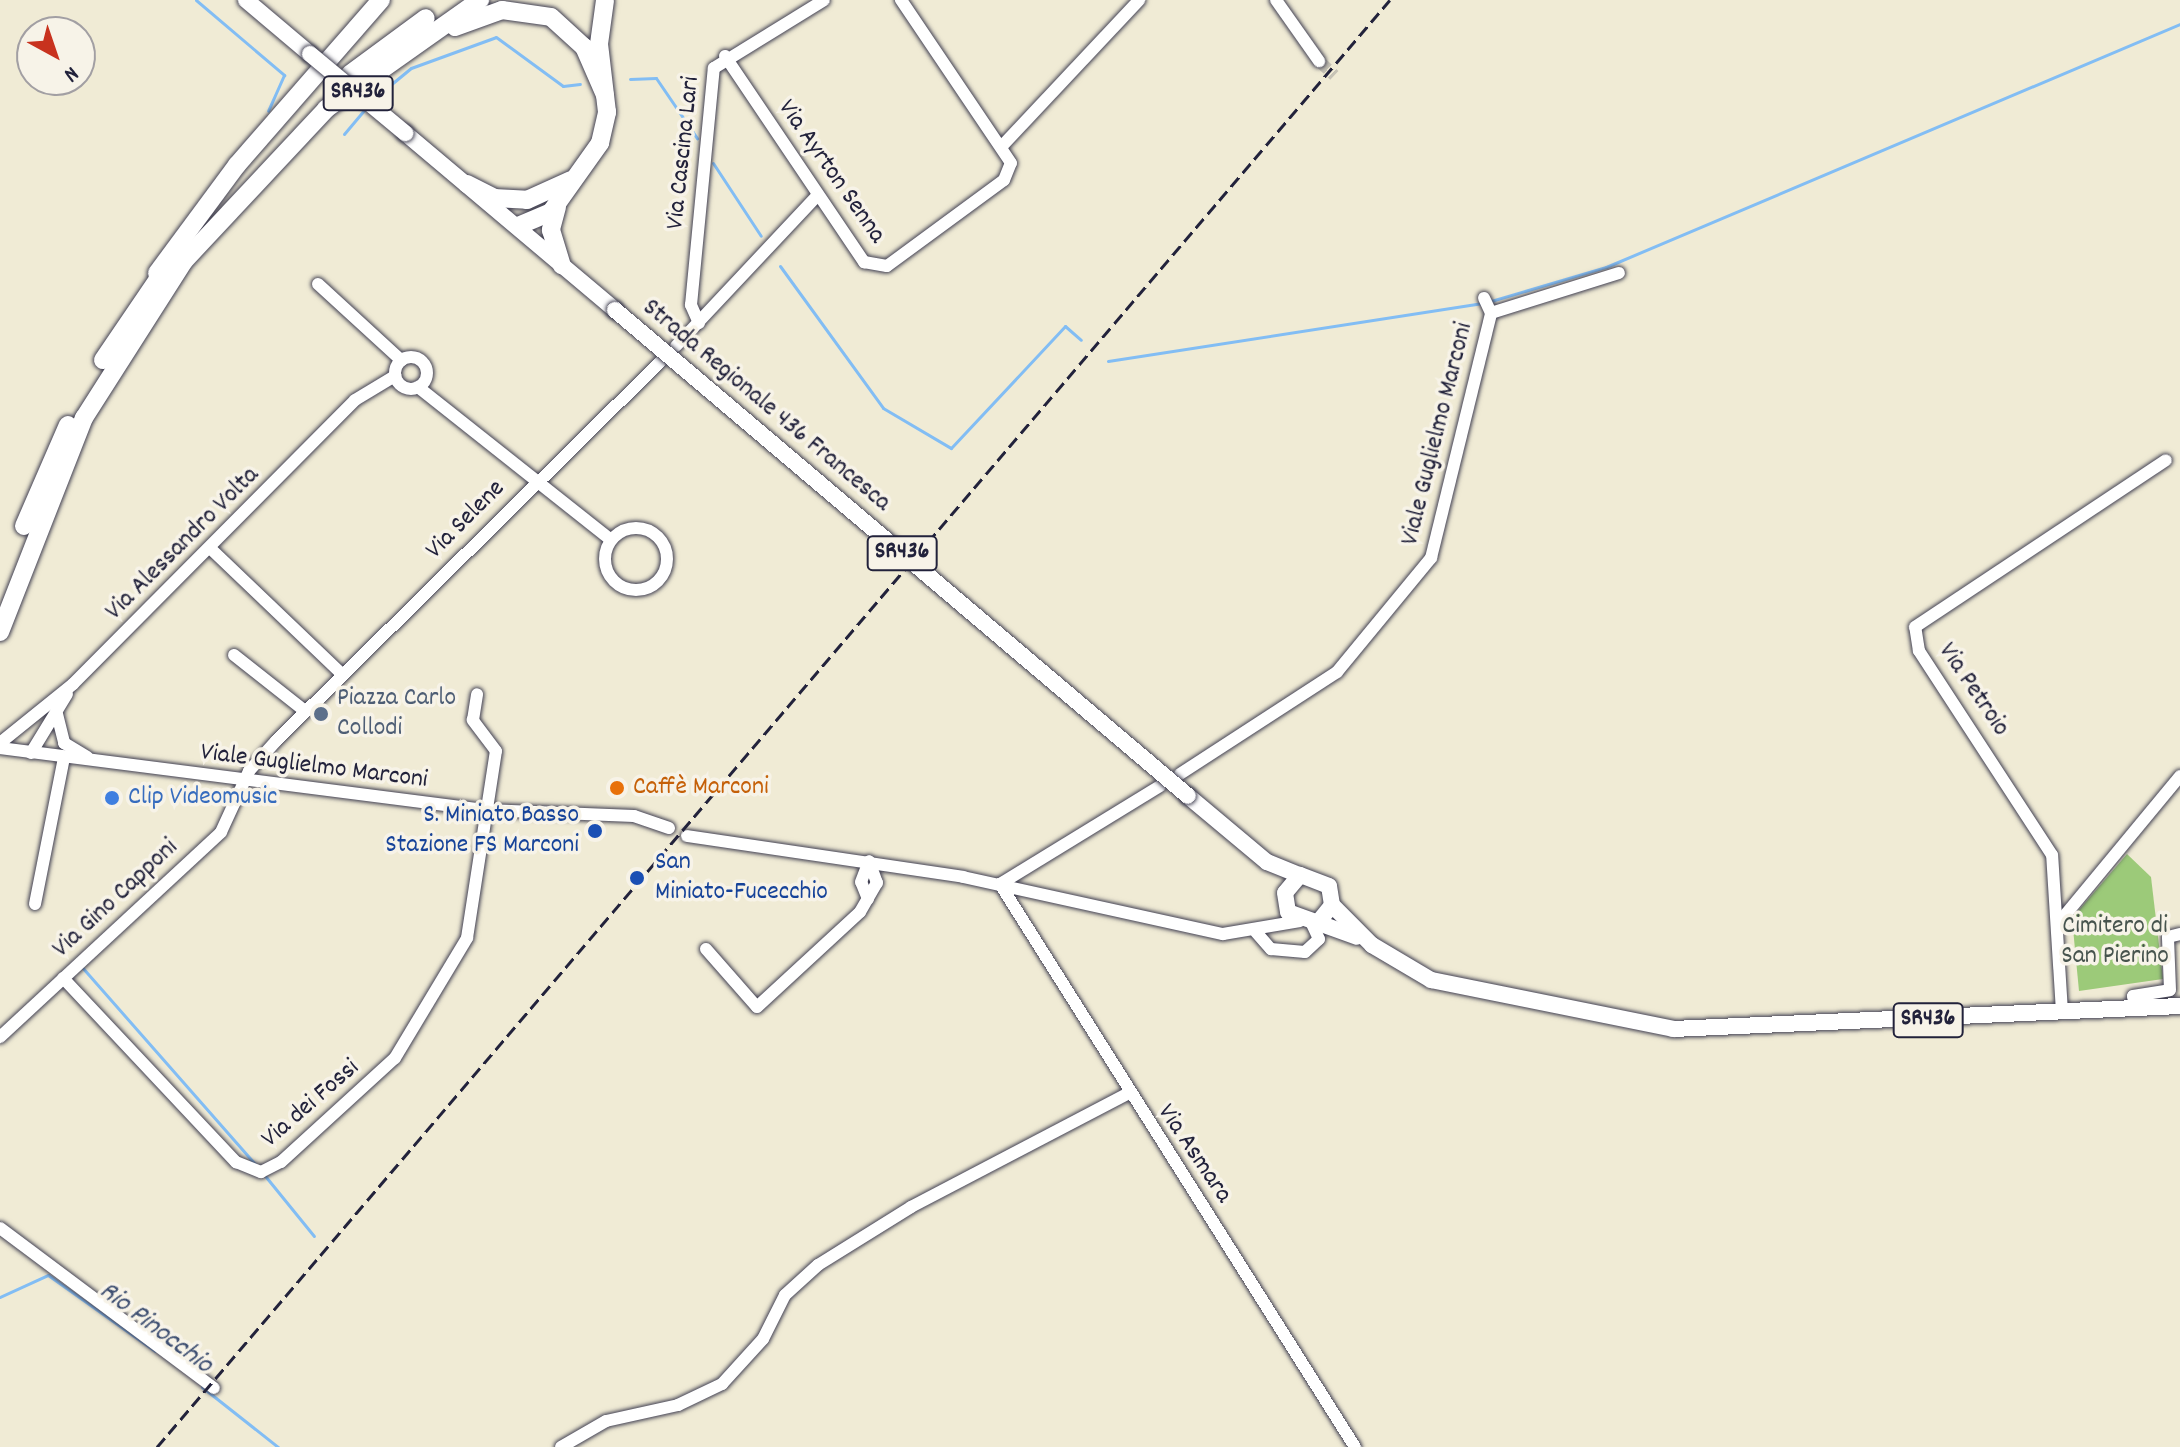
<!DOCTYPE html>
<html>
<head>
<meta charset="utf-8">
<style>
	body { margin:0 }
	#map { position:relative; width:2180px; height:1447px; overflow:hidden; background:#f0ebd5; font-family:Dekko,sans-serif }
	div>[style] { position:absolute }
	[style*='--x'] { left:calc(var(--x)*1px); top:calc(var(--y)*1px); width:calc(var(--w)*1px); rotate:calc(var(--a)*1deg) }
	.green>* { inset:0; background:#9cca79 }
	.stream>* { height:3px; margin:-1.5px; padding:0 1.5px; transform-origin:1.5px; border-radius:1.5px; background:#82bdf4 }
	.minor-tunnel>* { height:12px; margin-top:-6px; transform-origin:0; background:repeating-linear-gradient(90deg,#c7c3b6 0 12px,transparent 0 18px) }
	.roads { filter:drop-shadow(0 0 2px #414052) drop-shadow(0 0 2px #414052) }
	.minor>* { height:12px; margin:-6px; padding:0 6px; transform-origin:6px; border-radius:6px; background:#fff }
	.minor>.ring { margin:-6px; padding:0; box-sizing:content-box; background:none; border:12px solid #fff; border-radius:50% }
	.major>* { height:16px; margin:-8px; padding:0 8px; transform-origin:8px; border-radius:8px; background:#fff }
	.highway>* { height:18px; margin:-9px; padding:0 9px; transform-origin:9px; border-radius:9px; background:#fff }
	.rail>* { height:3px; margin-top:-1.5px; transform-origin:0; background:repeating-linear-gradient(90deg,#22223b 0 12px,transparent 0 18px) }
	.bridges { filter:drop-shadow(0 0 2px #414052) drop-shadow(0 0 2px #414052) }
	.major-bridge>* { height:16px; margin:-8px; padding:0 8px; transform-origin:8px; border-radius:8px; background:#fff }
	.dots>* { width:22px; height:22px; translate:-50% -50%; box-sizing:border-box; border:4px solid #f7f3e8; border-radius:50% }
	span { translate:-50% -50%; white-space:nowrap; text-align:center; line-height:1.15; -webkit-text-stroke:7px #f7f3e8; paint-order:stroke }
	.shield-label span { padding:2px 6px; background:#f7f3e8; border:2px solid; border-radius:6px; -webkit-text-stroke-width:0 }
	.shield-label { font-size:24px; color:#22223b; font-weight:700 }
	.street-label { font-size:26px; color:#22223b }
	.service-label { font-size:26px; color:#4e5e75 }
	.left { translate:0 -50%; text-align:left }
	.food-label { font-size:26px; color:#c56008 }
	.shop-label { font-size:26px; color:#366cbe }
	.transit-label { font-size:26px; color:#164399 }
	.right { translate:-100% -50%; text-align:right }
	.park-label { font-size:26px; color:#47544e }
	.water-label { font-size:28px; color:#3f5072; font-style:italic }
	.north { position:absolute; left:16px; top:16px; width:80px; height:80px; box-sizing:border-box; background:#f7f3e8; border:2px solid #a29fa3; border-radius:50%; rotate:140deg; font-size:22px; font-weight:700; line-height:32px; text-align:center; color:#22223b }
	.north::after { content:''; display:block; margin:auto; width:28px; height:36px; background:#c8321e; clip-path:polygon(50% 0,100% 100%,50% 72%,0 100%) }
</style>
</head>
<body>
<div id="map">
	<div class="green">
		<div style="clip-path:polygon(2127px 854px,2151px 877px,2163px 979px,2079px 991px,2072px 918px)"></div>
	</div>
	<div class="stream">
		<div style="--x:196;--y:0;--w:116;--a:40.4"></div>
		<div style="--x:284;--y:75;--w:39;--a:114"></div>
		<div style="--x:630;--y:79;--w:26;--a:-2"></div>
		<div style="--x:656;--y:78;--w:73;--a:55.7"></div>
		<div style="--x:372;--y:100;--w:50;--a:-39.4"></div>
		<div style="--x:411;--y:68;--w:90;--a:-20"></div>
		<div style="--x:496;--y:37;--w:83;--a:36.2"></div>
		<div style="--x:563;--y:86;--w:17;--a:-7"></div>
		<div style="--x:344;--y:134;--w:33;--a:-50"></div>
		<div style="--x:713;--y:163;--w:87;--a:56.7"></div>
		<div style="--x:780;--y:266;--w:175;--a:54"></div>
		<div style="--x:883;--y:408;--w:79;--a:30.5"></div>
		<div style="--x:951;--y:448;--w:167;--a:-46.9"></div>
		<div style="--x:1065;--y:326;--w:21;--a:41"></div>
		<div style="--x:1491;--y:301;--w:120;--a:-16.5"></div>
		<div style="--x:1606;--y:267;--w:623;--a:-22.95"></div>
		<div style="--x:1108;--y:361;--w:379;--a:-8.8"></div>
		<div style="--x:81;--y:966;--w:264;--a:48.7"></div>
		<div style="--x:266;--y:1177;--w:76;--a:50.9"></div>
		<div style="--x:0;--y:1297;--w:53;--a:-24.6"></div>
		<div style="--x:48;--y:1275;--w:131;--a:35.4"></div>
		<div style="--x:202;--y:1387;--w:97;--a:38.3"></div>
	</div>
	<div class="minor-tunnel">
		<div style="--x:1319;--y:61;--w:21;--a:43"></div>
	</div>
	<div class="roads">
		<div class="minor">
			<div style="--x:1276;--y:0;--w:75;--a:54.8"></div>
			<div style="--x:725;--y:56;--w:249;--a:56"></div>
			<div style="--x:864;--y:262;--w:23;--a:10"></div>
			<div style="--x:887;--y:266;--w:145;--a:-36.3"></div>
			<div style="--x:1004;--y:180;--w:18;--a:-68"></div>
			<div style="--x:1011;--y:163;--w:197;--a:-124"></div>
			<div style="--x:1003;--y:145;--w:199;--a:-46.8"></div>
			<div style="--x:318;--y:284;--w:113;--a:42.5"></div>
			<div style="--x:1484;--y:298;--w:17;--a:65"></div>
			<div style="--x:1491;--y:313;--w:134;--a:-17.4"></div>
			<div style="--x:699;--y:323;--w:20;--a:-114"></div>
			<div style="--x:691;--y:305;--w:238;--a:-84.5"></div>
			<div style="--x:714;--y:68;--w:129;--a:-31.7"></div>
			<div style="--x:676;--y:346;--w:206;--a:-46.8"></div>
			<div class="ring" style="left:395px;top:357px;width:20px;height:20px"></div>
			<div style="--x:418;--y:387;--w:246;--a:38.4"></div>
			<div class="ring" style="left:605px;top:528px;width:50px;height:50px"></div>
			<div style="--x:211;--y:549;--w:182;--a:43.7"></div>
			<div style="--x:234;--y:655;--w:90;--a:38.3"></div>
			<div style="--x:57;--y:714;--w:30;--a:76"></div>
			<div style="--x:64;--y:743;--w:27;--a:31"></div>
			<div style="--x:0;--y:743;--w:94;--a:-38.9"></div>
			<div style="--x:73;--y:684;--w:400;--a:-45.2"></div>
			<div style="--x:355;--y:400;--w:47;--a:-31"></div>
			<div style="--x:0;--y:748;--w:490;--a:7.3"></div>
			<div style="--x:486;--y:810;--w:148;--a:2.3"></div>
			<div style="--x:634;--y:816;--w:37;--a:19"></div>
			<div style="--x:31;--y:753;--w:69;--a:-58.6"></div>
			<div style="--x:1180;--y:774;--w:187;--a:-33"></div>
			<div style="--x:1337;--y:672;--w:148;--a:-50.5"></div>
			<div style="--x:1431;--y:558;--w:252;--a:-76.2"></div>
			<div style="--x:1160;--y:786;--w:188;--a:148.5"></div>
			<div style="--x:1000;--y:884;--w:666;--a:57.77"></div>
			<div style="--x:687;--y:836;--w:279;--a:8.4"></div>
			<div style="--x:963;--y:877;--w:266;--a:12.4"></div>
			<div style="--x:1223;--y:934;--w:78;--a:-9.6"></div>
			<div style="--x:868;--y:899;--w:18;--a:-112"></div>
			<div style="--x:861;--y:882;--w:22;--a:-69"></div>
			<div style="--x:35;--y:904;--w:149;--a:-78.8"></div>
			<div style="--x:2061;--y:920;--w:187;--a:-50.4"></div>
			<div style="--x:1256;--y:932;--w:23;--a:49"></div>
			<div style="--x:1271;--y:949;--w:34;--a:5"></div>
			<div style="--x:1305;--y:952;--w:19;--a:-43"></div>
			<div style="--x:1319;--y:939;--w:19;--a:-115"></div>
			<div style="--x:706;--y:949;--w:77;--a:48.7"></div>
			<div style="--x:757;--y:1007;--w:140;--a:-42.7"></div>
			<div style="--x:860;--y:912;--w:34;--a:-60"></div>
			<div style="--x:877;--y:883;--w:23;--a:-110"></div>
			<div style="--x:63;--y:978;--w:253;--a:46.8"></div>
			<div style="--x:236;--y:1162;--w:27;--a:22"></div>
			<div style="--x:261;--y:1172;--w:22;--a:-27"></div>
			<div style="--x:281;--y:1162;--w:154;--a:-42.4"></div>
			<div style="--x:395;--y:1058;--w:140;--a:-59"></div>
			<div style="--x:467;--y:938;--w:189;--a:-81.2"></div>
			<div style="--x:496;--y:751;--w:39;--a:-127"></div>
			<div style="--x:473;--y:720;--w:26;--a:-81"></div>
			<div style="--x:2135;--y:1008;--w:12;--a:-99"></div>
			<div style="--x:2133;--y:996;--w:37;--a:-9"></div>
			<div style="--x:2170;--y:990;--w:53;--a:-92.2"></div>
			<div style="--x:2168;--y:937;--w:12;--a:-14"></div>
			<div style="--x:2062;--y:1012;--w:157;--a:-93.6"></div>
			<div style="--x:2052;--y:855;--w:244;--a:-123.1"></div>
			<div style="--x:1919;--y:651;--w:24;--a:-99"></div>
			<div style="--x:1915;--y:627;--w:301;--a:-33.6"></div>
			<div style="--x:0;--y:1037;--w:301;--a:-42.8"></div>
			<div style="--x:221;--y:832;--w:67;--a:-65.3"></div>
			<div style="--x:249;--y:771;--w:40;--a:-48"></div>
			<div style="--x:276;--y:741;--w:540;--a:-44.62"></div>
			<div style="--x:0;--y:1228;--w:267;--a:36.8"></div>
			<div style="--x:561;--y:1447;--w:52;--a:-30"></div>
			<div style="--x:606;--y:1421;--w:74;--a:-12.5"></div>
			<div style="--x:678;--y:1405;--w:49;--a:-25.5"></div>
			<div style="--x:722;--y:1384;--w:61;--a:-47.7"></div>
			<div style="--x:763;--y:1339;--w:49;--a:-63.4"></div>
			<div style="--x:785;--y:1295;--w:45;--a:-42.3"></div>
			<div style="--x:818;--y:1265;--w:110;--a:-31.9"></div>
			<div style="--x:911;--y:1207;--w:244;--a:-27.6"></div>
		</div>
		<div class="major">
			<div style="--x:246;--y:0;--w:84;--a:40.2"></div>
			<div style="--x:405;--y:133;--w:275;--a:40.1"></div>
			<div style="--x:1188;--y:796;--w:103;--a:39.9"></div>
			<div style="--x:1267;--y:862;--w:35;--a:22"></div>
			<div style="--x:1332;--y:905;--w:57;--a:45"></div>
			<div style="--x:1372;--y:945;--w:69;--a:30.7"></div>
			<div style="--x:1431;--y:980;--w:247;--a:11.4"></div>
			<div style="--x:1673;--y:1029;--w:508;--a:-2.6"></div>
			<div style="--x:1320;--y:920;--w:19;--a:-51"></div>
			<div style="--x:1332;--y:905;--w:19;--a:-99"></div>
			<div style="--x:1329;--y:886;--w:31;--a:-159"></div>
			<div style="--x:1300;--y:875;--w:23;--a:130"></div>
			<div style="--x:1285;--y:893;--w:19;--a:81"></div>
			<div style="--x:1288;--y:912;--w:73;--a:19.9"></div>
		</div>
		<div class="highway">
			<div style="--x:455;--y:27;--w:50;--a:-19.9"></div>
			<div style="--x:502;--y:10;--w:49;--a:8.1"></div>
			<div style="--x:551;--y:17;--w:45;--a:42.3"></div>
			<div style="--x:584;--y:47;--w:52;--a:66.4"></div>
			<div style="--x:350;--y:74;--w:94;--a:-36.4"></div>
			<div style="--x:467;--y:184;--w:30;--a:27"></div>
			<div style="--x:494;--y:198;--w:33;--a:3"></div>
			<div style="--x:527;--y:200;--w:48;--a:-24.4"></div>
			<div style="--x:557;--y:207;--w:24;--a:105"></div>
			<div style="--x:551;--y:230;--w:37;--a:73"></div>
			<div style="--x:518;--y:226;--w:36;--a:-23"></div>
			<div style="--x:551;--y:212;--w:85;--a:-54.6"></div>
			<div style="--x:600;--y:143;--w:32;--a:-77"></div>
			<div style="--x:607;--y:112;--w:68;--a:-96.7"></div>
			<div style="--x:599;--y:44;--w:44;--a:-82.2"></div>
			<div style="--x:157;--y:273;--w:134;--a:-53.5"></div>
			<div style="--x:237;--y:165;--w:219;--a:-48.9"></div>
			<div style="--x:103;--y:360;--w:114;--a:-55.8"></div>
			<div style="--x:24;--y:526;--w:110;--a:-66.5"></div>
			<div style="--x:0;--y:632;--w:230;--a:-68.6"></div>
			<div style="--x:84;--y:418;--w:186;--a:-57.5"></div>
			<div style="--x:184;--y:261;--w:208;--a:-46.9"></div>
			<div style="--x:326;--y:109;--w:189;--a:-35.3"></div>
		</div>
	</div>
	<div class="rail">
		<div style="--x:157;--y:1447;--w:1901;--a:-49.57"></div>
	</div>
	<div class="bridges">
		<div class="major-bridge">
			<div style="--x:310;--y:54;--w:124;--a:39.7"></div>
			<div style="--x:615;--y:310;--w:751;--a:40.3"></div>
		</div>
	</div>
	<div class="dots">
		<div style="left:321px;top:714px;background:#5c6f8a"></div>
		<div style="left:617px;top:788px;background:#e8710a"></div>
		<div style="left:112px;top:798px;background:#3f7fe0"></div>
		<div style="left:595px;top:831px;background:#1a4fb4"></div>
		<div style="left:637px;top:878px;background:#1a4fb4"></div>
	</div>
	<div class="shield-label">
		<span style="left:358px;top:93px">SR436</span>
		<span style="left:902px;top:553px">SR436</span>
		<span style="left:1928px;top:1020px">SR436</span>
	</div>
	<div class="street-label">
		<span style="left:684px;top:153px;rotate:-84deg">Via Cascina Lari</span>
		<span style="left:831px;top:172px;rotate:55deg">Via Ayrton Senna</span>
		<span style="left:766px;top:406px;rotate:40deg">Strada Regionale 436 Francesca</span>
		<span style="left:1438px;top:434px;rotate:-76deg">Viale Guglielmo Marconi</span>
		<span style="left:466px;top:520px;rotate:-45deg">Via Selene</span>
		<span style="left:183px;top:544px;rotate:-45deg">Via Alessandro Volta</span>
		<span style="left:1973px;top:690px;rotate:56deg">Via Petroio</span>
		<span style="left:314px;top:767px;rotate:7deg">Viale Guglielmo Marconi</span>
		<span style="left:116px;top:899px;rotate:-43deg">Via Gino Capponi</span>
		<span style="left:311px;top:1104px;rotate:-41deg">Via dei Fossi</span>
		<span style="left:1194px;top:1154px;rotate:56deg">Via Asmara</span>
	</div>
	<div class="service-label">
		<span class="left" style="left:337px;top:714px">Piazza Carlo<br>Collodi</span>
	</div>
	<div class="food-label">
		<span class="left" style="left:633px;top:788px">Caffè Marconi</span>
	</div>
	<div class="shop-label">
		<span class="left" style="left:128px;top:798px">Clip Videomusic</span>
	</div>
	<div class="transit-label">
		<span class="right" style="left:579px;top:831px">S. Miniato Basso<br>Stazione FS Marconi</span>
		<span class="left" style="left:655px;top:878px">San<br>Miniato-Fucecchio</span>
	</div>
	<div class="park-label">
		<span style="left:2115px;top:942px">Cimitero di<br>San Pierino</span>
	</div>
	<div class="water-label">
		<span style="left:155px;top:1329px;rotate:37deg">Rio Pinocchio</span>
	</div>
	<div class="north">N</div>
</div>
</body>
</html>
